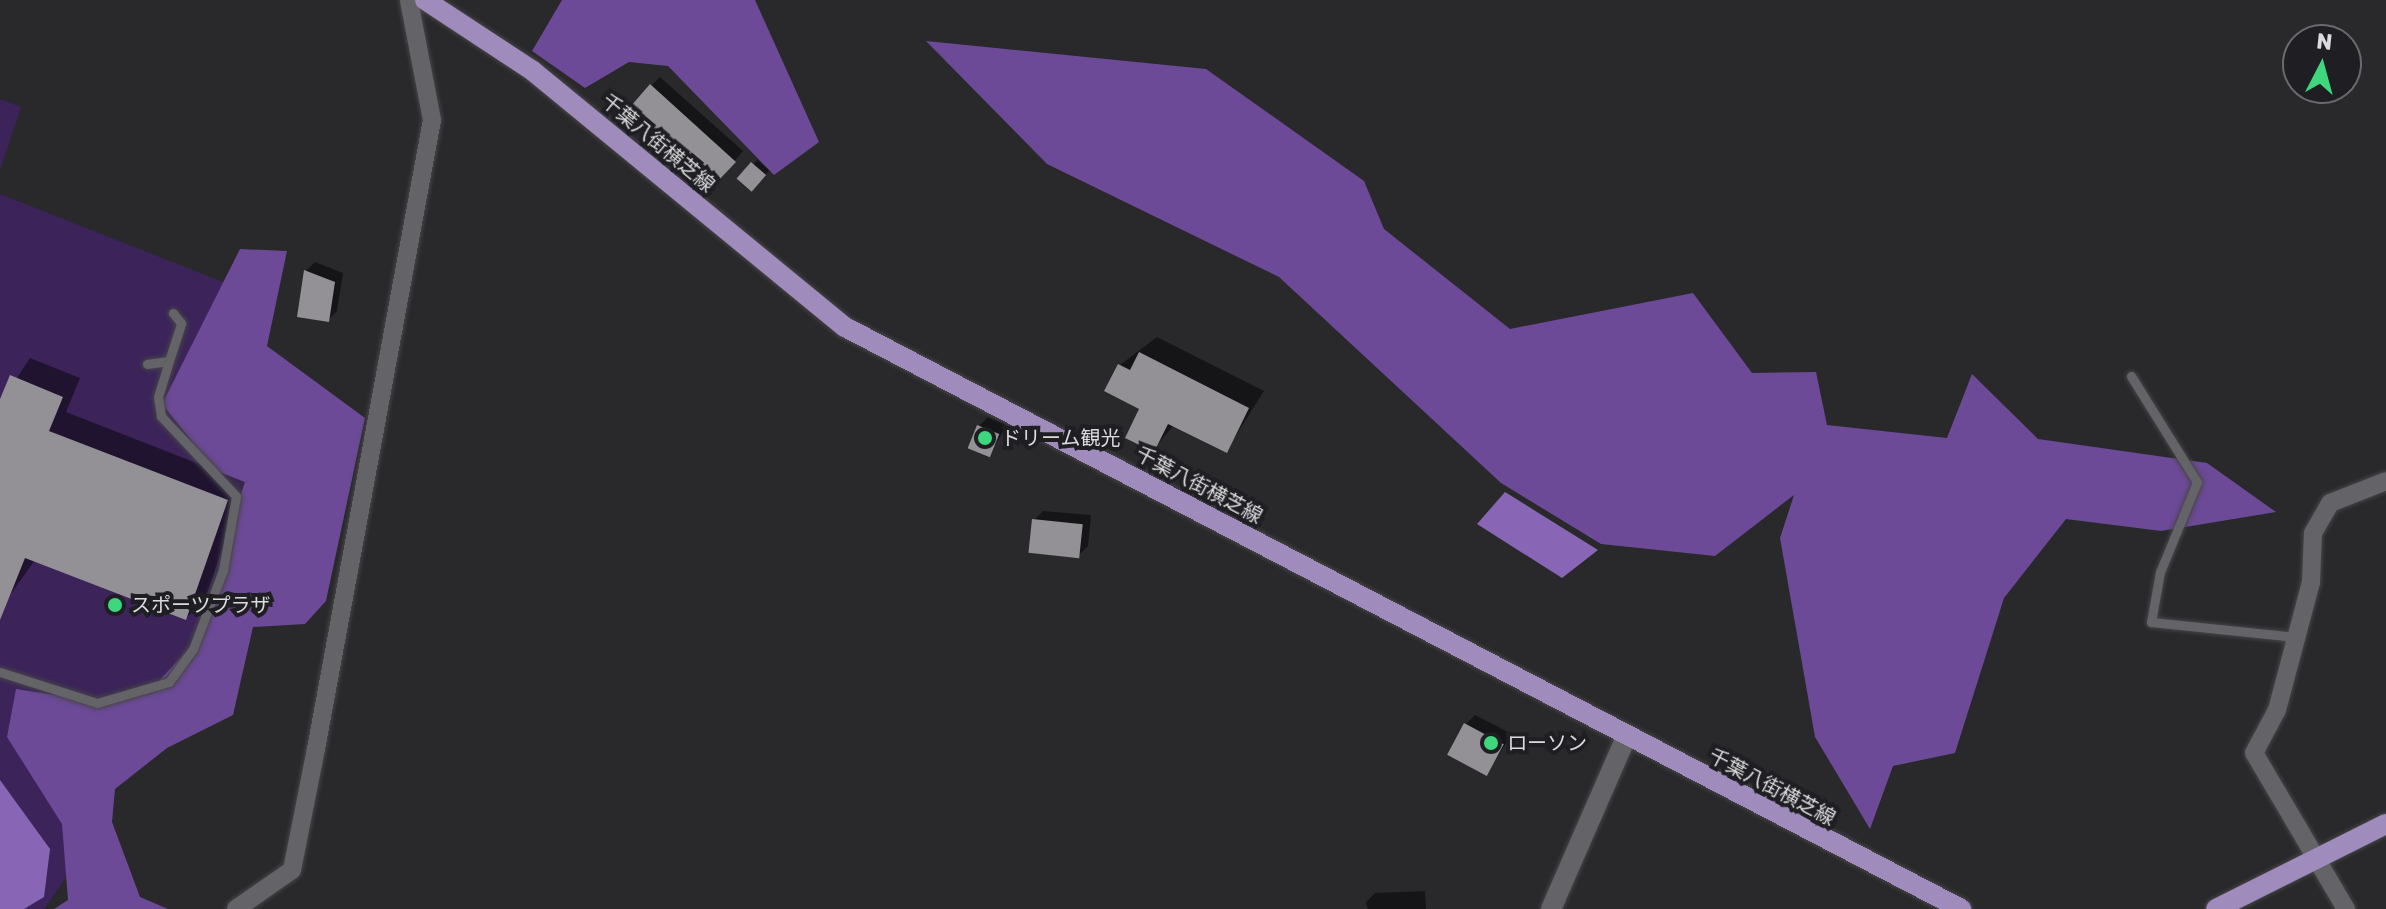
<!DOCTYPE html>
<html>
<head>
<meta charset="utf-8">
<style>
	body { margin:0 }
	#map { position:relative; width:2386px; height:909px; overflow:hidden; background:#29282b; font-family:Rubik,"Noto Sans JP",sans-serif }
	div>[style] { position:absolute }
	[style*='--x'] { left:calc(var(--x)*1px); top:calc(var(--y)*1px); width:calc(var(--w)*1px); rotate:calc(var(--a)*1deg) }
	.green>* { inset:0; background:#3c245a }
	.forest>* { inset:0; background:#6c4a97 }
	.water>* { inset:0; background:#8866b5 }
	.shadow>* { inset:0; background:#0007; transform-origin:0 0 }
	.building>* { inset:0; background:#939196; transform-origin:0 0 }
	.roads { filter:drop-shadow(0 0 2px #464548) drop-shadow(0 0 2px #464548) }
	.lane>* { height:9px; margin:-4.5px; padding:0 4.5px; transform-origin:4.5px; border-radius:4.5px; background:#646367 }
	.street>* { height:18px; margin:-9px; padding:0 9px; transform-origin:9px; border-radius:9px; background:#646367 }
	.secondary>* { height:20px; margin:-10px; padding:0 10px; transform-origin:10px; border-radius:10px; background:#646367 }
	.primary>* { height:20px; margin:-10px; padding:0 10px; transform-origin:10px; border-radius:10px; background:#9f8cbd }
	.dots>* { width:22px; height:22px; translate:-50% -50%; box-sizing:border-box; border:4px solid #1f1e22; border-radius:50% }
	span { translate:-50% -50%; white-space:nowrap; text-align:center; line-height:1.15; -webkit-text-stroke:8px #1f1e22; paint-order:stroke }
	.street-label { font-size:20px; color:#dbdadd }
	.poi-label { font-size:20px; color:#dbdadd }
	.left { translate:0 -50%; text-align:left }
	.north { position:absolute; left:2282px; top:24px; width:80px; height:80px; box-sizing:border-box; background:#1f1e22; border:2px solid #6a696d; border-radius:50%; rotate:6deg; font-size:22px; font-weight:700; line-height:32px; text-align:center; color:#dbdadd }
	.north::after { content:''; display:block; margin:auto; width:28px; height:36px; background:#3fd77d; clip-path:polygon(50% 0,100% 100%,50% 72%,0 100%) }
</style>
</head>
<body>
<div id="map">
	<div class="green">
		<div style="clip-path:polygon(0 99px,21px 107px,0 170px)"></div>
		<div style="clip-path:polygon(0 194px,238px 288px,252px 485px,211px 664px,118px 744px,81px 856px,44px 909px,0 909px)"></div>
	</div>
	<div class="forest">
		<div style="clip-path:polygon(562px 0,755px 0,819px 142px,774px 175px,668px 66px,629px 62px,585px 88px,532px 51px)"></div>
		<div style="clip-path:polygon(926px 41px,1206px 69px,1364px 181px,1384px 229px,1510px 329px,1693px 293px,1752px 373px,1816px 372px,1827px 425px,1947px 438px,1972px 374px,2038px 439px,2207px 463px,2276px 512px,2161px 531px,2066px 519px,2004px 598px,1955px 753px,1893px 766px,1870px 829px,1815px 737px,1780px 538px,1794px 495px,1715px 556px,1601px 544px,1501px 483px,1279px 277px,1047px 164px)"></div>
		<div style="clip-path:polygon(240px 249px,287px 251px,267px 346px,365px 418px,326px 601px,305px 624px,253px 627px,233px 715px,167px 748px,115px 789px,112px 822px,140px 897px,168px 909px,54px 909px,68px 900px,62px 824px,7px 737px,16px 689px,109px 703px,158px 682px,194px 643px,238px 513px,230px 489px,162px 404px)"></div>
	</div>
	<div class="water">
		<div style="clip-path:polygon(1505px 492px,1598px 550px,1562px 578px,1477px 524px)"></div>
		<div style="clip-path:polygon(0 780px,50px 849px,44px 897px,24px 909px,0 909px)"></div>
	</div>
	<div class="shadow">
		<div style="clip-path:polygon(660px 77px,743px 151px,726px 171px,651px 86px)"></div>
		<div style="left:757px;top:160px;width:16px;height:25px;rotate:40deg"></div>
		<div style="clip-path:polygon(315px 262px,343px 273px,337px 311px,328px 320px,306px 271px)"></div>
		<div style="clip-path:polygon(1157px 337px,1264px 391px,1226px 451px,1174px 425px,1153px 450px,1142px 409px,1106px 390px,1120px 365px)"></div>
		<div style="clip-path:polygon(30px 358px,80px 378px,66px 412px,245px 482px,205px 600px,186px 618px,35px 560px,10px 595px,0 591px,0 404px)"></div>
		<div style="clip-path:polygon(988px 417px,1007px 425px,989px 455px,979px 426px)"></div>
		<div style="clip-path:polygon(1043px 511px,1091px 515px,1088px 546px,1079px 555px,1034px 520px)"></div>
		<div style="clip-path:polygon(1475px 715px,1512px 734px,1487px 773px,1466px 724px)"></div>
		<div style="clip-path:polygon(1425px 891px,1426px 909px,1368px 909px,1366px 902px,1375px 893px)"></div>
	</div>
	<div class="building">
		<div style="clip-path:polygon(650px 84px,736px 162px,717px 182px,659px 129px,652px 137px,625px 113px)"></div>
		<div style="left:751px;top:162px;width:20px;height:22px;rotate:41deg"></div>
		<div style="clip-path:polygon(304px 270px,335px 282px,329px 322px,297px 317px)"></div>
		<div style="clip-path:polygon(1139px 352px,1249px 408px,1227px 453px,1168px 424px,1154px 452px,1125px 438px,1139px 409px,1104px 391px,1118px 364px,1130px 370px)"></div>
		<div style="clip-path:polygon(10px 375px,63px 397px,49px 431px,228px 500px,186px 620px,25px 558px,0 620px,0 399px)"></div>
		<div style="left:977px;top:425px;width:24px;height:25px;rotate:22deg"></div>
		<div style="left:1032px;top:519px;width:51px;height:34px;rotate:6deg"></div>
		<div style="left:1464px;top:723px;width:45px;height:36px;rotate:28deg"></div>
	</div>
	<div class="roads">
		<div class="lane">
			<div style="--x:147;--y:364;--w:22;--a:-8"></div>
			<div style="--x:169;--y:361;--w:40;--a:-72"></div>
			<div style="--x:181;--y:323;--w:13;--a:-129"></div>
			<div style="--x:2131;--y:376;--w:125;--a:58.1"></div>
			<div style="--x:2197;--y:482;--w:97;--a:112.3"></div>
			<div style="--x:2160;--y:572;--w:51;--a:100.2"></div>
			<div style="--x:2151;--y:622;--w:146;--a:5.9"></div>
			<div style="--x:0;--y:672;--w:102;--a:17.7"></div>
			<div style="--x:97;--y:703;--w:75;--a:-16.3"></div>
			<div style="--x:169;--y:682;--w:41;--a:-54"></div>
			<div style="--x:193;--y:649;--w:85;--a:-69.2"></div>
			<div style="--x:223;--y:570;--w:75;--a:-80"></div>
			<div style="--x:236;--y:496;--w:110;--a:-133.2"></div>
			<div style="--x:161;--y:416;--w:19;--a:-99"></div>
			<div style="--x:158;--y:397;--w:38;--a:-73"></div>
		</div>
		<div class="street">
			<div style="--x:236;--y:909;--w:68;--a:-34.9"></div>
			<div style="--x:292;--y:870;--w:123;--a:-78.8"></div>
			<div style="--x:316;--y:749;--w:640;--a:-79.55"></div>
			<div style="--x:432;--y:120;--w:122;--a:-100.9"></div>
			<div style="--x:2346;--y:909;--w:181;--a:-120.5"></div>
			<div style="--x:2254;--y:753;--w:49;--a:-61.9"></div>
			<div style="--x:2277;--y:710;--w:132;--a:-75.1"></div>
			<div style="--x:2311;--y:582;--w:49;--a:-87.7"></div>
			<div style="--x:2313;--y:533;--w:34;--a:-60"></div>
			<div style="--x:2330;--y:503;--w:60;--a:-21.4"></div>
		</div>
		<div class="secondary">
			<div style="--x:1551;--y:909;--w:188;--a:-66.4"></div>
		</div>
		<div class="primary">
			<div style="--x:425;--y:0;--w:129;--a:33.3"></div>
			<div style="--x:533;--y:71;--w:404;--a:39.4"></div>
			<div style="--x:845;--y:327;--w:1259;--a:27.54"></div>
			<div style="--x:2216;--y:909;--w:190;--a:-26.6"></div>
		</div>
	</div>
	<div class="dots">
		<div style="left:985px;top:438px;background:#3fd77d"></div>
		<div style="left:115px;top:605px;background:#3fd77d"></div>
		<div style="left:1491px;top:743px;background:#3fd77d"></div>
	</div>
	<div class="street-label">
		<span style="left:658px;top:143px;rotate:40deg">千葉八街横芝線</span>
		<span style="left:1199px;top:485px;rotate:28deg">千葉八街横芝線</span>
		<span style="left:1772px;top:787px;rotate:28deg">千葉八街横芝線</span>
	</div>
	<div class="poi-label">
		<span class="left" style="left:1001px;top:438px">ドリーム観光</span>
		<span class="left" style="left:131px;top:605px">スポーツプラザ</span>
		<span class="left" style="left:1507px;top:743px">ローソン</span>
	</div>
	<div class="north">N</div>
</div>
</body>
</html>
